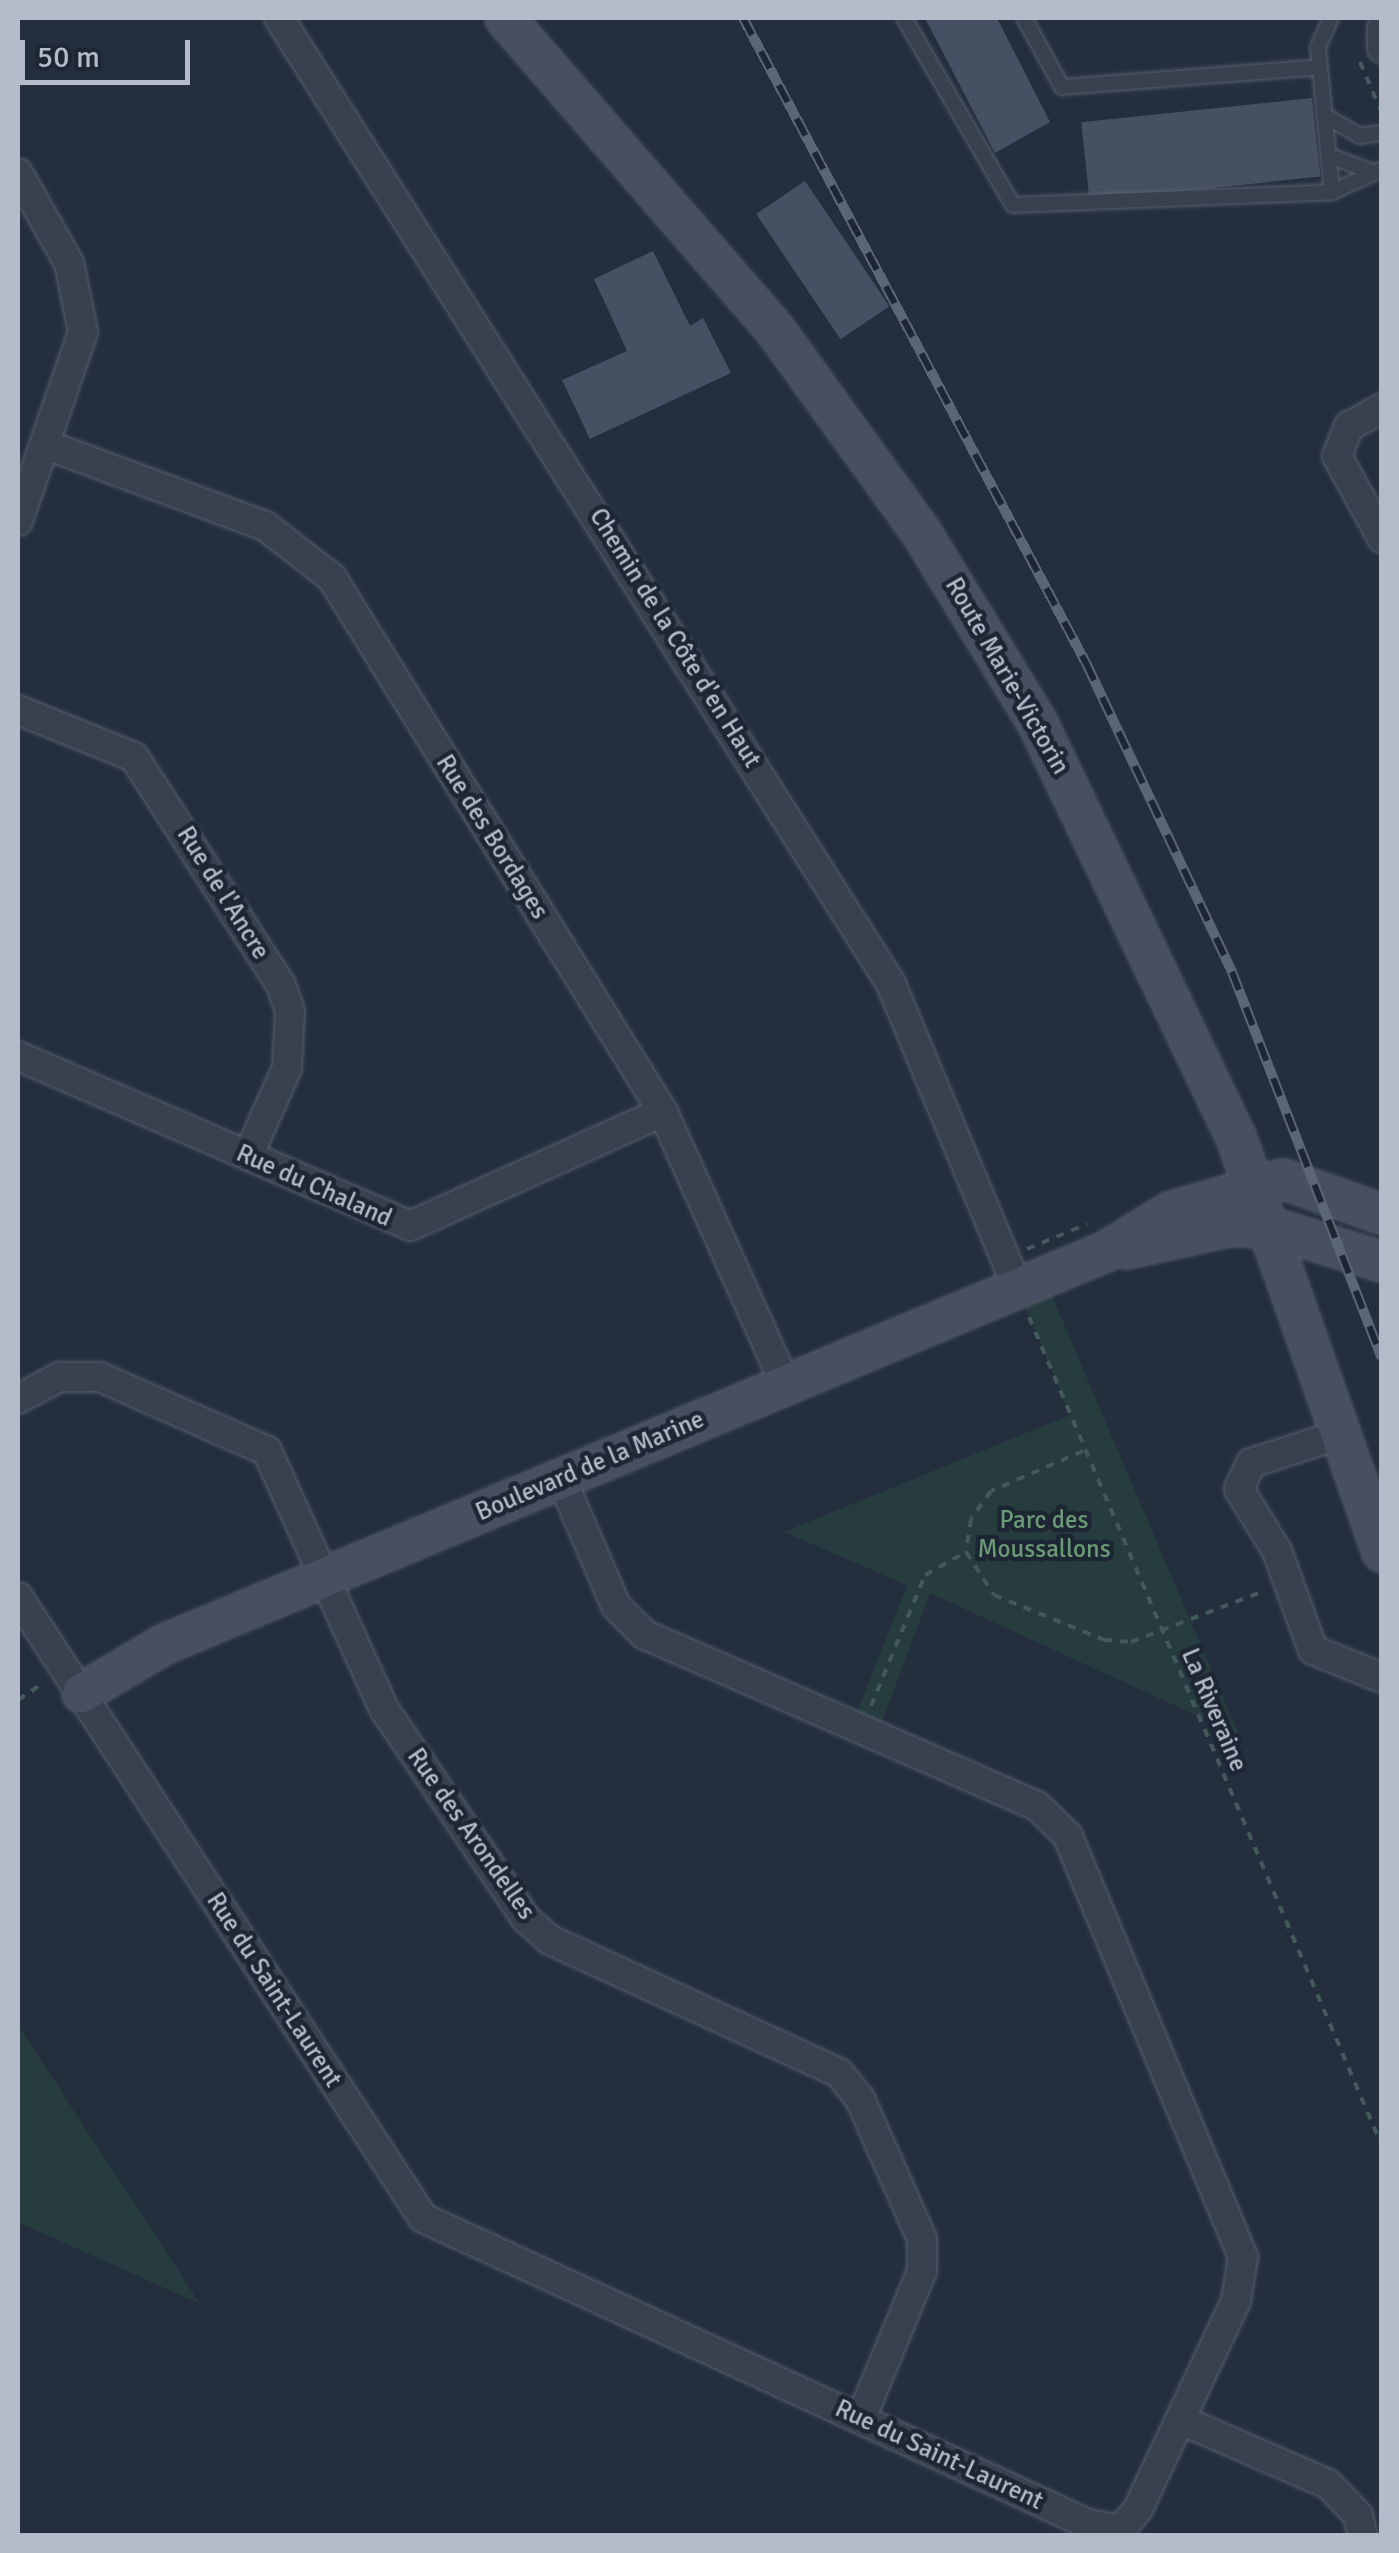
<!DOCTYPE html>
<html>
<head>
<meta charset="utf-8">
<style>
	body { margin:0 }
	#map { position:relative; width:1399px; height:2553px; overflow:hidden; background:#242f3e; font-family:Signika,sans-serif }
	div>[style] { position:absolute }
	[style*='--x'] { left:calc(var(--x)*1px); top:calc(var(--y)*1px); width:calc(var(--w)*1px); rotate:calc(var(--a)*1deg) }
	.green>* { inset:0; background:#263c3f }
	.building>* { inset:0; background:#455162; transform-origin:0 0 }
	.path>* { height:4px; margin-top:-2px; transform-origin:0; background:repeating-linear-gradient(90deg,#44595c 0 8px,transparent 0 16px) }
	.roads { filter:drop-shadow(0 0 2px #565f6c) drop-shadow(0 0 2px #565f6c) }
	.lane>* { height:14px; margin:-7px; padding:0 7px; transform-origin:7px; border-radius:7px; background:#38414e }
	.street>* { height:28px; margin:-14px; padding:0 14px; transform-origin:14px; border-radius:14px; background:#38414e }
	.secondary>* { height:38px; margin:-19px; padding:0 19px; transform-origin:19px; border-radius:19px; background:#465061 }
	.rail>* { height:10px; margin-top:-5px; transform-origin:0; background:repeating-linear-gradient(90deg,#1d2633 0 19px,#5a6575 0 38px); box-sizing:border-box; border-block:2px solid #5a6575 }
	span { translate:-50% -50%; white-space:nowrap; text-align:center; line-height:1.15; -webkit-text-stroke:9px #1d2633; paint-order:stroke }
	.street-label { font-size:25px; color:#b4bcc9 }
	.park-label { font-size:25px; color:#6b9a76 }
	.frame { position:absolute; inset:0; border:20px solid #b4bcc9; pointer-events:none }
	.scale { position:absolute; left:20px; top:40px; width:170px; height:45px; box-sizing:border-box; border:5px solid #b4bcc9; border-top:0; padding-left:12px; font-size:30px; line-height:35px; white-space:nowrap; color:#b4bcc9; -webkit-text-stroke:8px #1d2633; paint-order:stroke }
</style>
</head>
<body>
<div id="map">
	<div class="green">
		<div style="clip-path:polygon(1044px 1277px,1239px 1735px,930px 1593px,877px 1735px,852px 1725px,907px 1585px,784px 1532px,1070px 1415px,1017px 1287px)"></div>
		<div style="clip-path:polygon(18px 2025px,200px 2304px,18px 2222px)"></div>
	</div>
	<div class="building">
		<div style="clip-path:polygon(925px 18px,997px 18px,1050px 122px,995px 153px)"></div>
		<div style="left:1312px;top:98px;width:79px;height:232px;rotate:84deg"></div>
		<div style="left:805px;top:181px;width:151px;height:59px;rotate:56deg"></div>
		<div style="clip-path:polygon(653px 251px,690px 326px,703px 318px,731px 373px,590px 439px,562px 380px,627px 351px,594px 279px)"></div>
	</div>
	<div class="path">
		<div style="--x:1360;--y:62;--w:56;--a:66.7"></div>
		<div style="--x:1027;--y:1249;--w:65;--a:-22.6"></div>
		<div style="--x:1029;--y:1317;--w:901;--a:66.94"></div>
		<div style="--x:1083;--y:1451;--w:100;--a:156.5"></div>
		<div style="--x:991;--y:1491;--w:34;--a:126"></div>
		<div style="--x:971;--y:1519;--w:33;--a:99"></div>
		<div style="--x:966;--y:1552;--w:51;--a:56.9"></div>
		<div style="--x:994;--y:1595;--w:119;--a:22.2"></div>
		<div style="--x:1104;--y:1640;--w:27;--a:4"></div>
		<div style="--x:1131;--y:1642;--w:142;--a:-21"></div>
		<div style="--x:18;--y:1700;--w:30;--a:-34"></div>
		<div style="--x:871;--y:1706;--w:142;--a:-67.6"></div>
		<div style="--x:925;--y:1575;--w:47;--a:-29.3"></div>
	</div>
	<div class="roads">
		<div class="lane">
			<div style="--x:904;--y:18;--w:216;--a:59.8"></div>
			<div style="--x:1013;--y:205;--w:319;--a:-2.3"></div>
			<div style="--x:1332;--y:192;--w:55;--a:-24.7"></div>
			<div style="--x:1024;--y:18;--w:79;--a:61.2"></div>
			<div style="--x:1062;--y:87;--w:258;--a:-4.4"></div>
			<div style="--x:1331;--y:18;--w:32;--a:114"></div>
			<div style="--x:1318;--y:47;--w:146;--a:84.5"></div>
			<div style="--x:1324;--y:115;--w:42;--a:30.3"></div>
			<div style="--x:1360;--y:136;--w:22;--a:-8"></div>
			<div style="--x:1328;--y:155;--w:49;--a:21.4"></div>
		</div>
		<div class="street">
			<div style="--x:279;--y:18;--w:1144;--a:57.64"></div>
			<div style="--x:891;--y:984;--w:328;--a:67.4"></div>
			<div style="--x:1382;--y:28;--w:20;--a:90"></div>
			<div style="--x:18;--y:173;--w:103;--a:60.5"></div>
			<div style="--x:69;--y:263;--w:70;--a:78.5"></div>
			<div style="--x:83;--y:332;--w:200;--a:109"></div>
			<div style="--x:1382;--y:408;--w:38;--a:151"></div>
			<div style="--x:1349;--y:426;--w:32;--a:112"></div>
			<div style="--x:1337;--y:456;--w:94;--a:61.2"></div>
			<div style="--x:47;--y:445;--w:233;--a:20.4"></div>
			<div style="--x:265;--y:526;--w:85;--a:37.8"></div>
			<div style="--x:332;--y:578;--w:628;--a:58.21"></div>
			<div style="--x:663;--y:1112;--w:298;--a:65.8"></div>
			<div style="--x:18;--y:710;--w:125;--a:22.1"></div>
			<div style="--x:134;--y:757;--w:271;--a:57.2"></div>
			<div style="--x:281;--y:985;--w:28;--a:71"></div>
			<div style="--x:290;--y:1011;--w:57;--a:93"></div>
			<div style="--x:287;--y:1068;--w:96;--a:113.9"></div>
			<div style="--x:18;--y:1056;--w:427;--a:23.4"></div>
			<div style="--x:410;--y:1226;--w:277;--a:-24.3"></div>
			<div style="--x:18;--y:1399;--w:47;--a:-28.2"></div>
			<div style="--x:59;--y:1377;--w:41;--a:0"></div>
			<div style="--x:100;--y:1377;--w:183;--a:23.9"></div>
			<div style="--x:267;--y:1451;--w:283;--a:65.6"></div>
			<div style="--x:384;--y:1709;--w:254;--a:55.9"></div>
			<div style="--x:526;--y:1919;--w:32;--a:41"></div>
			<div style="--x:550;--y:1940;--w:318;--a:24.7"></div>
			<div style="--x:839;--y:2073;--w:33;--a:51"></div>
			<div style="--x:860;--y:2099;--w:153;--a:66.1"></div>
			<div style="--x:922;--y:2239;--w:32;--a:90"></div>
			<div style="--x:922;--y:2271;--w:159;--a:112.5"></div>
			<div style="--x:1341;--y:1434;--w:95;--a:162.1"></div>
			<div style="--x:1251;--y:1463;--w:29;--a:115"></div>
			<div style="--x:1239;--y:1489;--w:73;--a:58.5"></div>
			<div style="--x:1277;--y:1551;--w:105;--a:70"></div>
			<div style="--x:1313;--y:1650;--w:74;--a:22.1"></div>
			<div style="--x:18;--y:1597;--w:741;--a:56.89"></div>
			<div style="--x:423;--y:2218;--w:732;--a:24.71"></div>
			<div style="--x:1088;--y:2524;--w:33;--a:11"></div>
			<div style="--x:1120;--y:2530;--w:28;--a:-49"></div>
			<div style="--x:1138;--y:2509;--w:230;--a:-64.8"></div>
			<div style="--x:1236;--y:2301;--w:45;--a:-81"></div>
			<div style="--x:1243;--y:2257;--w:456;--a:-112.6"></div>
			<div style="--x:1068;--y:1836;--w:43;--a:-135.9"></div>
			<div style="--x:1037;--y:1806;--w:428;--a:-156.4"></div>
			<div style="--x:645;--y:1635;--w:41;--a:-135"></div>
			<div style="--x:616;--y:1606;--w:139;--a:-113.3"></div>
			<div style="--x:1181;--y:2420;--w:160;--a:23.5"></div>
			<div style="--x:1328;--y:2484;--w:43;--a:45.9"></div>
			<div style="--x:1358;--y:2515;--w:22;--a:77"></div>
		</div>
		<div class="secondary">
			<div style="--x:505;--y:18;--w:414;--a:49.1"></div>
			<div style="--x:776;--y:331;--w:248;--a:54.2"></div>
			<div style="--x:921;--y:532;--w:225;--a:58.6"></div>
			<div style="--x:1038;--y:724;--w:458;--a:64.4"></div>
			<div style="--x:1236;--y:1137;--w:440;--a:70.6"></div>
			<div style="--x:1127;--y:1249;--w:101;--a:-12.5"></div>
			<div style="--x:1226;--y:1227;--w:44;--a:0"></div>
			<div style="--x:1270;--y:1227;--w:117;--a:17.4"></div>
			<div style="--x:82;--y:1693;--w:96;--a:-30.6"></div>
			<div style="--x:165;--y:1644;--w:1018;--a:-22.64"></div>
			<div style="--x:1105;--y:1252;--w:76;--a:-31.6"></div>
			<div style="--x:1170;--y:1212;--w:118;--a:-16.3"></div>
			<div style="--x:1283;--y:1179;--w:105;--a:19.5"></div>
		</div>
	</div>
	<div class="rail">
		<div style="--x:743;--y:18;--w:731;--a:62"></div>
		<div style="--x:1086;--y:663;--w:342;--a:64.7"></div>
		<div style="--x:1232;--y:972;--w:414;--a:68.8"></div>
	</div>
	<div class="street-label">
		<span style="left:675px;top:638px;rotate:58deg">Chemin de la Côte d'en Haut</span>
		<span style="left:1007px;top:676px;rotate:60deg">Route Marie-Victorin</span>
		<span style="left:492px;top:837px;rotate:58deg">Rue des Bordages</span>
		<span style="left:223px;top:893px;rotate:58deg">Rue de l'Ancre</span>
		<span style="left:314px;top:1186px;rotate:24deg">Rue du Chaland</span>
		<span style="left:590px;top:1466px;rotate:-23deg">Boulevard de la Marine</span>
		<span style="left:1214px;top:1710px;rotate:67deg">La Riveraine</span>
		<span style="left:471px;top:1834px;rotate:55deg">Rue des Arondelles</span>
		<span style="left:274px;top:1990px;rotate:57deg">Rue du Saint-Laurent</span>
		<span style="left:939px;top:2455px;rotate:25deg">Rue du Saint-Laurent</span>
	</div>
	<div class="park-label">
		<span style="left:1044px;top:1535px">Parc des<br>Moussallons</span>
	</div>
	<div class="frame"></div>
	<div class="scale">50 m</div>
</div>
</body>
</html>
